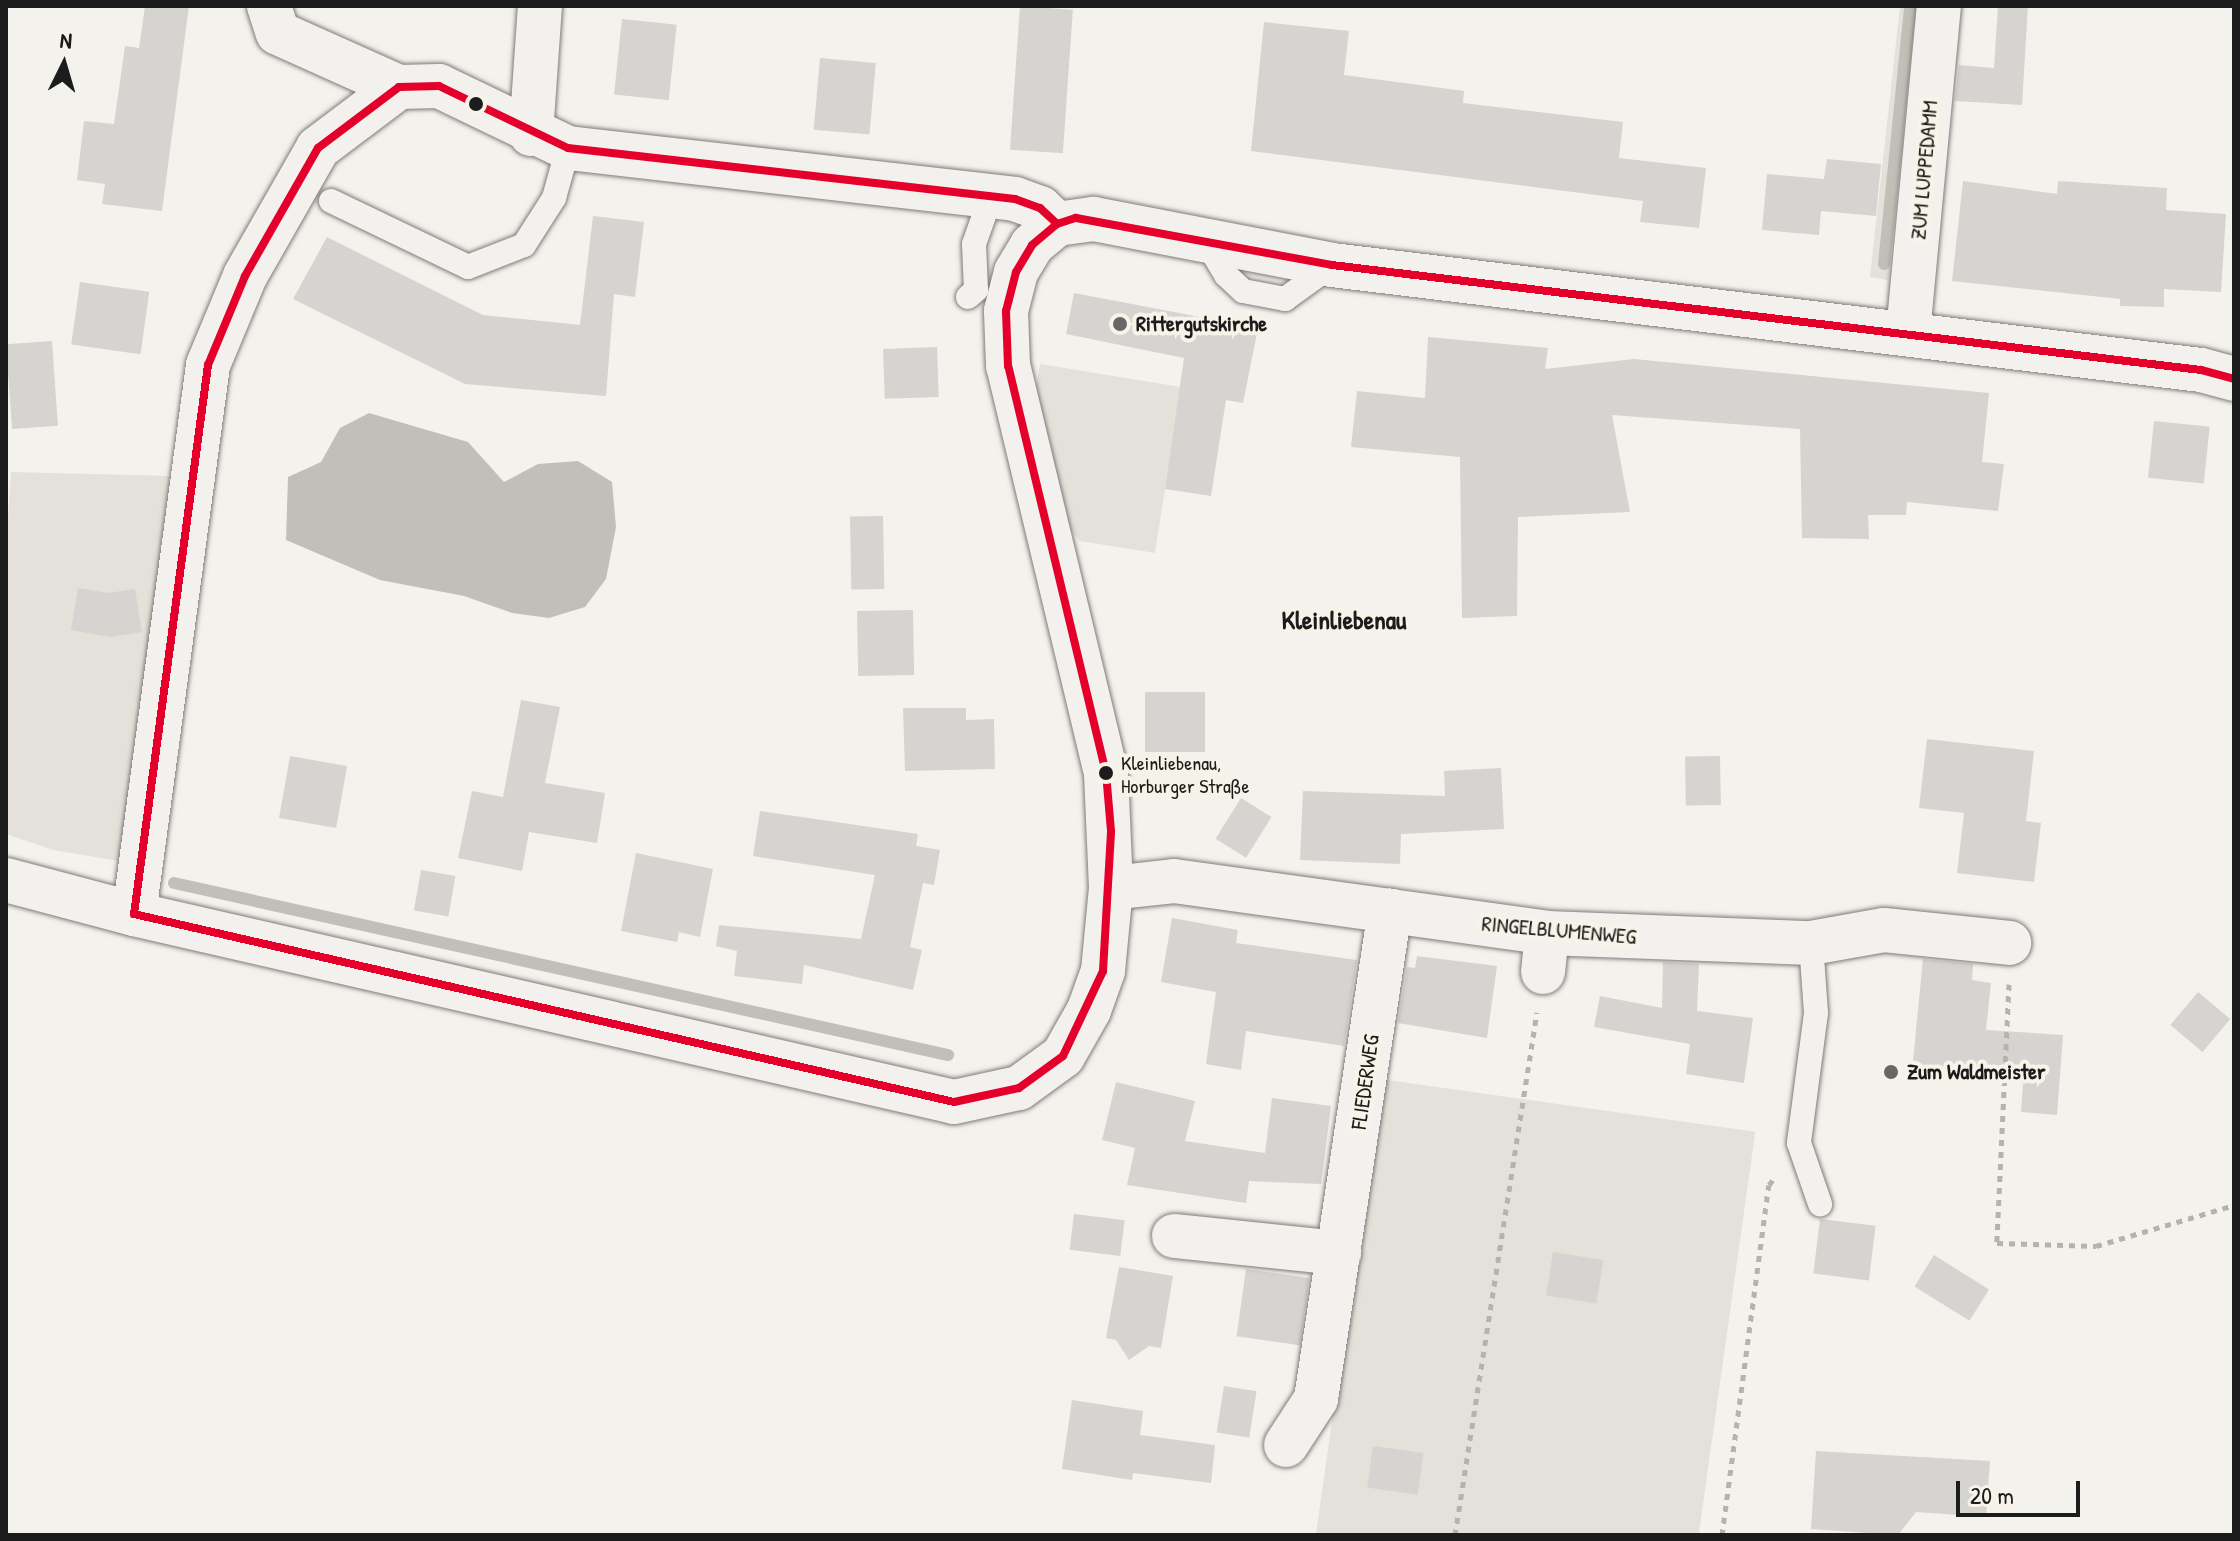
<!DOCTYPE html>
<html>
<head>
<meta charset="utf-8">
<style>
	body { margin:0 }
	#map { position:relative; width:2240px; height:1541px; overflow:hidden; background:#f4f2ec; font-family:"Patrick Hand",sans-serif }
	div>[style] { position:absolute }
	[style*='--x'] { left:calc(var(--x)*1px); top:calc(var(--y)*1px); width:calc(var(--w)*1px); rotate:calc(var(--a)*1deg) }
	.green>* { inset:0; background:#e4e1da; transform-origin:0 0 }
	.water>* { inset:0; background:#c2bfb8 }
	.stream>* { height:12px; margin:-6px; padding:0 6px; transform-origin:6px; border-radius:6px; background:#c2bfb8 }
	.building>* { inset:0; background:#d5d4d0; transform-origin:0 0 }
	.path>* { height:5px; margin-top:-2.5px; transform-origin:0; background:repeating-linear-gradient(90deg,#b4b3b0 0 6px,transparent 0 12px) }
	.roads { filter:drop-shadow(0 0 2px #7d7c7a) drop-shadow(0 0 2px #7d7c7a) }
	.lane>* { height:24px; margin:-12px; padding:0 12px; transform-origin:12px; border-radius:12px; background:#f2f1ed }
	.street>* { height:44px; margin:-22px; padding:0 22px; transform-origin:22px; border-radius:22px; background:#f2f1ed }
	.secondary>* { height:44px; margin:-22px; padding:0 22px; transform-origin:22px; border-radius:22px; background:#f2f1ed }
	.bus-1>* { height:8px; margin:-4px; padding:0 4px; transform-origin:4px; border-radius:4px; background:#e4002b }
	.dots>* { width:22px; height:22px; translate:-50% -50%; box-sizing:border-box; border:4px solid #f7f3e8; border-radius:50% }
	span { translate:-50% -50%; white-space:nowrap; text-align:center; line-height:1.15; -webkit-text-stroke:8px #f7f3e8; paint-order:stroke }
	.bus-label { font-size:20px; color:#1c1c1c }
	.left { translate:0 -50%; text-align:left }
	.street-label { font-size:22px; color:#1c1c1c }
	.poi-label { font-size:22px; color:#1c1c1c; font-weight:700 }
	.quarter-label { font-size:26px; color:#1c1c1c; font-weight:700 }
	.frame { position:absolute; inset:0; border:8px solid #1c1c1c; pointer-events:none }
	.north { position:absolute; left:24px; top:24px; width:80px; height:80px; -webkit-text-stroke:6px #f7f3e8; paint-order:stroke; rotate:5deg; font-size:22px; font-weight:700; line-height:32px; text-align:center; color:#1c1c1c }
	.north::after { content:''; display:block; margin:auto; width:28px; height:36px; background:#1c1c1c; clip-path:polygon(50% 0,100% 100%,50% 72%,0 100%) }
	.scale { position:absolute; left:1956px; top:1481px; width:124px; height:36px; box-sizing:border-box; border:4px solid #1c1c1c; border-top:0; padding-left:10px; font-size:24px; line-height:28px; white-space:nowrap; color:#1c1c1c; -webkit-text-stroke:6px #f7f3e8; paint-order:stroke }
</style>
</head>
<body>
<div id="map">
	<div class="green">
		<div style="clip-path:polygon(1900px 6px,1923px 6px,1888px 280px,1870px 277px)"></div>
		<div style="clip-path:polygon(1040px 364px,1181px 387px,1155px 553px,1080px 541px,1070px 529px,1036px 387px)"></div>
		<div style="clip-path:polygon(11px 472px,172px 476px,119px 861px,53px 850px,6px 834px,6px 553px)"></div>
		<div style="left:1380px;top:1079px;width:379px;height:461px;rotate:8deg"></div>
	</div>
	<div class="water">
		<div style="clip-path:polygon(369px 413px,468px 442px,504px 482px,538px 464px,578px 461px,612px 482px,616px 527px,606px 579px,585px 607px,549px 618px,512px 613px,464px 596px,380px 580px,286px 540px,288px 477px,321px 462px,340px 428px)"></div>
	</div>
	<div class="stream">
		<div style="--x:1884;--y:264;--w:259;--a:-84.2"></div>
		<div style="--x:174;--y:883;--w:793;--a:12.53"></div>
	</div>
	<div class="building">
		<div style="clip-path:polygon(145px 6px,189px 6px,162px 211px,102px 204px,105px 184px,77px 180px,84px 121px,114px 124px,125px 46px,139px 48px)"></div>
		<div style="left:1020px;top:6px;width:53px;height:144px;rotate:4deg"></div>
		<div style="clip-path:polygon(1998px 6px,2028px 6px,2022px 105px,1955px 101px,1959px 65px,1994px 68px)"></div>
		<div style="left:622px;top:19px;width:55px;height:76px;rotate:6deg"></div>
		<div style="clip-path:polygon(1264px 22px,1349px 31px,1344px 75px,1464px 91px,1463px 103px,1623px 122px,1619px 158px,1706px 168px,1699px 228px,1640px 222px,1643px 201px,1251px 151px)"></div>
		<div style="left:820px;top:58px;width:56px;height:72px;rotate:5deg"></div>
		<div style="clip-path:polygon(1827px 159px,1881px 164px,1876px 216px,1821px 211px,1819px 235px,1762px 230px,1767px 174px,1824px 179px)"></div>
		<div style="clip-path:polygon(1963px 181px,2057px 194px,2058px 181px,2167px 188px,2166px 210px,2226px 214px,2221px 292px,2164px 289px,2164px 307px,2120px 306px,2120px 299px,1952px 281px)"></div>
		<div style="clip-path:polygon(593px 216px,644px 222px,635px 297px,614px 294px,606px 396px,465px 384px,293px 299px,327px 237px,483px 315px,580px 325px)"></div>
		<div style="left:80px;top:282px;width:70px;height:63px;rotate:8deg"></div>
		<div style="clip-path:polygon(1074px 293px,1258px 328px,1243px 403px,1226px 400px,1211px 496px,1165px 489px,1184px 358px,1066px 334px)"></div>
		<div style="clip-path:polygon(1428px 337px,1548px 348px,1545px 369px,1634px 359px,1989px 393px,1982px 462px,2004px 464px,1998px 511px,1907px 502px,1906px 515px,1868px 515px,1869px 539px,1802px 538px,1800px 429px,1612px 415px,1630px 512px,1518px 517px,1517px 616px,1462px 618px,1460px 457px,1351px 447px,1357px 391px,1425px 398px)"></div>
		<div style="left:52px;top:341px;width:85px;height:46px;rotate:86deg"></div>
		<div style="left:937px;top:347px;width:50px;height:54px;rotate:88deg"></div>
		<div style="left:2154px;top:421px;width:56px;height:57px;rotate:6deg"></div>
		<div style="left:883px;top:516px;width:73px;height:33px;rotate:89deg"></div>
		<div style="clip-path:polygon(78px 588px,108px 593px,135px 589px,142px 632px,111px 637px,71px 630px)"></div>
		<div style="left:913px;top:610px;width:65px;height:56px;rotate:89deg"></div>
		<div style="left:1145px;top:692px;width:60px;height:60px"></div>
		<div style="clip-path:polygon(521px 700px,560px 707px,545px 783px,605px 793px,597px 843px,529px 832px,522px 871px,458px 858px,472px 791px,503px 797px)"></div>
		<div style="clip-path:polygon(903px 708px,966px 708px,966px 720px,994px 719px,995px 769px,905px 771px)"></div>
		<div style="clip-path:polygon(1927px 739px,2034px 751px,2026px 821px,2041px 823px,2034px 882px,1957px 873px,1964px 813px,1919px 808px)"></div>
		<div style="left:290px;top:756px;width:58px;height:63px;rotate:10deg"></div>
		<div style="left:1720px;top:756px;width:49px;height:35px;rotate:89deg"></div>
		<div style="clip-path:polygon(1501px 768px,1504px 829px,1401px 834px,1400px 864px,1300px 860px,1303px 791px,1445px 796px,1444px 771px)"></div>
		<div style="left:1241px;top:798px;width:36px;height:48px;rotate:32deg"></div>
		<div style="clip-path:polygon(760px 811px,918px 834px,916px 846px,940px 850px,934px 885px,923px 883px,910px 947px,922px 950px,913px 990px,804px 965px,802px 984px,734px 976px,737px 951px,716px 946px,719px 925px,861px 939px,875px 875px,753px 856px)"></div>
		<div style="clip-path:polygon(636px 853px,713px 869px,700px 937px,679px 932px,677px 942px,621px 931px)"></div>
		<div style="left:421px;top:870px;width:35px;height:41px;rotate:10deg"></div>
		<div style="clip-path:polygon(1172px 918px,1238px 930px,1236px 943px,1357px 960px,1344px 1046px,1246px 1031px,1241px 1070px,1206px 1064px,1216px 992px,1161px 982px)"></div>
		<div style="clip-path:polygon(1417px 956px,1497px 966px,1487px 1038px,1398px 1023px,1407px 967px,1415px 968px)"></div>
		<div style="clip-path:polygon(1923px 959px,1973px 964px,1972px 980px,1991px 983px,1986px 1030px,2063px 1035px,2057px 1115px,2021px 1112px,2023px 1083px,1912px 1071px)"></div>
		<div style="clip-path:polygon(1663px 962px,1699px 964px,1697px 1011px,1753px 1018px,1744px 1083px,1686px 1074px,1690px 1044px,1594px 1027px,1600px 996px,1662px 1008px)"></div>
		<div style="left:2198px;top:992px;width:42px;height:43px;rotate:40deg"></div>
		<div style="clip-path:polygon(1116px 1082px,1195px 1101px,1185px 1141px,1265px 1153px,1272px 1098px,1331px 1106px,1321px 1184px,1249px 1181px,1246px 1203px,1127px 1185px,1135px 1148px,1102px 1140px)"></div>
		<div style="left:1074px;top:1214px;width:51px;height:36px;rotate:7deg"></div>
		<div style="left:1820px;top:1219px;width:56px;height:55px;rotate:7deg"></div>
		<div style="left:1553px;top:1252px;width:51px;height:44px;rotate:9deg"></div>
		<div style="left:1934px;top:1255px;width:65px;height:37px;rotate:32deg"></div>
		<div style="clip-path:polygon(1119px 1267px,1173px 1276px,1161px 1348px,1149px 1346px,1129px 1360px,1116px 1340px,1106px 1338px)"></div>
		<div style="left:1246px;top:1269px;width:64px;height:68px;rotate:8deg"></div>
		<div style="left:1224px;top:1386px;width:33px;height:47px;rotate:9deg"></div>
		<div style="clip-path:polygon(1072px 1400px,1143px 1411px,1140px 1435px,1215px 1445px,1211px 1483px,1133px 1473px,1132px 1480px,1062px 1469px)"></div>
		<div style="left:1373px;top:1446px;width:51px;height:42px;rotate:8deg"></div>
		<div style="clip-path:polygon(1816px 1451px,1990px 1461px,1986px 1517px,1916px 1512px,1898px 1535px,1811px 1529px)"></div>
	</div>
	<div class="path">
		<div style="--x:2009;--y:984;--w:259;--a:92.7"></div>
		<div style="--x:1997;--y:1243;--w:99;--a:1.7"></div>
		<div style="--x:2096;--y:1246;--w:144;--a:-16.5"></div>
		<div style="--x:1455;--y:1535;--w:529;--a:-81.09"></div>
		<div style="--x:1722;--y:1535;--w:353;--a:-82.4"></div>
		<div style="--x:1769;--y:1185;--w:10;--a:-53"></div>
	</div>
	<div class="roads">
		<div class="lane">
			<div style="--x:331;--y:201;--w:152;--a:25.7"></div>
			<div style="--x:468;--y:267;--w:60;--a:-21.4"></div>
			<div style="--x:524;--y:245;--w:56;--a:-57.4"></div>
			<div style="--x:554;--y:198;--w:52;--a:-74.4"></div>
			<div style="--x:1204;--y:238;--w:43;--a:59.3"></div>
			<div style="--x:1226;--y:275;--w:23;--a:43"></div>
			<div style="--x:1243;--y:291;--w:43;--a:10.8"></div>
			<div style="--x:1285;--y:299;--w:58;--a:-35.9"></div>
			<div style="--x:968;--y:297;--w:11;--a:-41"></div>
			<div style="--x:976;--y:290;--w:46;--a:-92.5"></div>
			<div style="--x:974;--y:244;--w:51;--a:-70.5"></div>
			<div style="--x:1811;--y:943;--w:70;--a:85.9"></div>
			<div style="--x:1816;--y:1013;--w:131;--a:97.5"></div>
			<div style="--x:1799;--y:1143;--w:65;--a:71"></div>
		</div>
		<div class="street">
			<div style="--x:269;--y:6;--w:28;--a:72"></div>
			<div style="--x:278;--y:33;--w:133;--a:24.1"></div>
			<div style="--x:531;--y:134;--w:128;--a:-86"></div>
			<div style="--x:1908;--y:333;--w:328;--a:-84.6"></div>
			<div style="--x:1111;--y:888;--w:63;--a:-6.3"></div>
			<div style="--x:1174;--y:881;--w:377;--a:7.9"></div>
			<div style="--x:1547;--y:933;--w:264;--a:2.2"></div>
			<div style="--x:1811;--y:943;--w:74;--a:-10.1"></div>
			<div style="--x:1884;--y:930;--w:126;--a:5.9"></div>
			<div style="--x:134;--y:914;--w:554;--a:-82.32"></div>
			<div style="--x:208;--y:365;--w:96;--a:-67.4"></div>
			<div style="--x:245;--y:276;--w:147;--a:-60.3"></div>
			<div style="--x:318;--y:148;--w:101;--a:-37"></div>
			<div style="--x:399;--y:87;--w:40;--a:-1.4"></div>
			<div style="--x:439;--y:86;--w:143;--a:25.7"></div>
			<div style="--x:568;--y:148;--w:450;--a:6.5"></div>
			<div style="--x:1015;--y:199;--w:27;--a:20"></div>
			<div style="--x:1040;--y:208;--w:23;--a:43"></div>
			<div style="--x:1543;--y:972;--w:39;--a:-84"></div>
			<div style="--x:1174;--y:1236;--w:166;--a:5.9"></div>
			<div style="--x:1286;--y:1445;--w:55;--a:-56.9"></div>
			<div style="--x:1316;--y:1399;--w:494;--a:-81.4"></div>
		</div>
		<div class="secondary">
			<div style="--x:6;--y:880;--w:132;--a:14.9"></div>
			<div style="--x:134;--y:914;--w:841;--a:12.91"></div>
			<div style="--x:954;--y:1102;--w:66;--a:-12.2"></div>
			<div style="--x:1019;--y:1088;--w:54;--a:-36"></div>
			<div style="--x:1063;--y:1056;--w:53;--a:-60.5"></div>
			<div style="--x:1089;--y:1010;--w:41;--a:-70.3"></div>
			<div style="--x:1103;--y:971;--w:83;--a:-84.5"></div>
			<div style="--x:1111;--y:888;--w:115;--a:-92.5"></div>
			<div style="--x:1106;--y:773;--w:419;--a:-103.5"></div>
			<div style="--x:1008;--y:366;--w:55;--a:-92.1"></div>
			<div style="--x:1006;--y:311;--w:40;--a:-75.6"></div>
			<div style="--x:1016;--y:272;--w:31;--a:-59"></div>
			<div style="--x:1032;--y:245;--w:33;--a:-40"></div>
			<div style="--x:1057;--y:224;--w:37;--a:-8"></div>
			<div style="--x:1094;--y:219;--w:242;--a:10.9"></div>
			<div style="--x:1332;--y:265;--w:875;--a:6.89"></div>
			<div style="--x:2201;--y:370;--w:34;--a:15"></div>
		</div>
	</div>
	<div class="bus-1">
		<div style="--x:134;--y:914;--w:841;--a:12.91"></div>
		<div style="--x:954;--y:1102;--w:66;--a:-12.2"></div>
		<div style="--x:1019;--y:1088;--w:54;--a:-36"></div>
		<div style="--x:1063;--y:1056;--w:94;--a:-64.8"></div>
		<div style="--x:1103;--y:971;--w:140;--a:-86.7"></div>
		<div style="--x:1111;--y:831;--w:58;--a:-94.9"></div>
		<div style="--x:1106;--y:773;--w:419;--a:-103.5"></div>
		<div style="--x:1008;--y:366;--w:55;--a:-92.1"></div>
		<div style="--x:1006;--y:311;--w:40;--a:-75.6"></div>
		<div style="--x:1016;--y:272;--w:31;--a:-59"></div>
		<div style="--x:1032;--y:245;--w:33;--a:-40"></div>
		<div style="--x:1057;--y:224;--w:20;--a:-18"></div>
		<div style="--x:1076;--y:218;--w:260;--a:10.4"></div>
		<div style="--x:1332;--y:265;--w:875;--a:6.89"></div>
		<div style="--x:2201;--y:370;--w:34;--a:15"></div>
		<div style="--x:134;--y:914;--w:554;--a:-82.32"></div>
		<div style="--x:208;--y:365;--w:96;--a:-67.4"></div>
		<div style="--x:245;--y:276;--w:147;--a:-60.3"></div>
		<div style="--x:318;--y:148;--w:101;--a:-37"></div>
		<div style="--x:399;--y:87;--w:40;--a:-1.4"></div>
		<div style="--x:439;--y:86;--w:143;--a:25.7"></div>
		<div style="--x:568;--y:148;--w:450;--a:6.5"></div>
		<div style="--x:1015;--y:199;--w:27;--a:20"></div>
		<div style="--x:1040;--y:208;--w:23;--a:43"></div>
	</div>
	<div class="dots">
		<div style="left:476px;top:104px;background:#1c1c1c"></div>
		<div style="left:1120px;top:324px;background:#686765"></div>
		<div style="left:1106px;top:773px;background:#1c1c1c"></div>
		<div style="left:1891px;top:1072px;background:#686765"></div>
	</div>
	<div class="bus-label">
		<span class="left" style="left:1121px;top:774px">Kleinliebenau,<br>Horburger Straße</span>
	</div>
	<div class="street-label">
		<span style="left:1924px;top:170px;rotate:-85deg">ZUM LUPPEDAMM</span>
		<span style="left:1559px;top:930px;rotate:5deg">RINGELBLUMENWEG</span>
		<span style="left:1365px;top:1082px;rotate:-82deg">FLIEDERWEG</span>
	</div>
	<div class="poi-label">
		<span class="left" style="left:1136px;top:324px">Rittergutskirche</span>
		<span class="left" style="left:1907px;top:1072px">Zum Waldmeister</span>
	</div>
	<div class="quarter-label">
		<span style="left:1344px;top:620px">Kleinliebenau</span>
	</div>
	<div class="frame"></div>
	<div class="north">N</div>
	<div class="scale">20 m</div>
</div>
</body>
</html>
